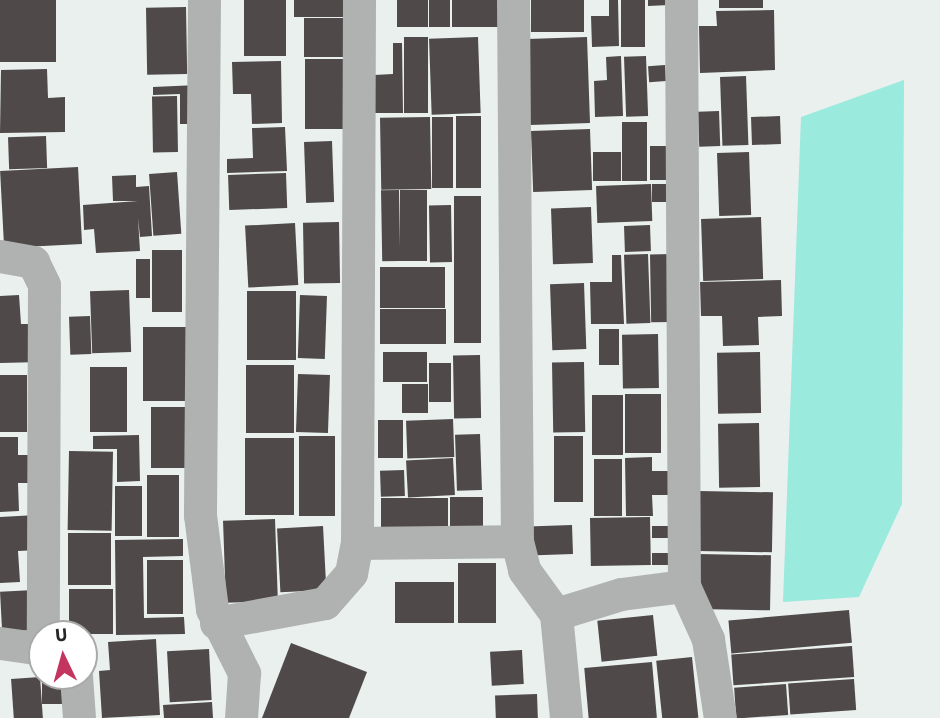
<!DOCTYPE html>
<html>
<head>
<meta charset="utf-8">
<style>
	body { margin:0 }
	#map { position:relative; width:940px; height:718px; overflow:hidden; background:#e9f0ee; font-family:"Source Sans 3",sans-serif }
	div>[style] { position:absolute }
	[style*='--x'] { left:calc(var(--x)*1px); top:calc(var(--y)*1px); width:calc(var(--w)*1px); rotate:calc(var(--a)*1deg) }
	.green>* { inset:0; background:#9aeadd }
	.building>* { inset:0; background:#4f494a; transform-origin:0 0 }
	.street>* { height:33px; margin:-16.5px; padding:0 16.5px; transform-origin:16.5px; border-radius:16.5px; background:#afb2b1 }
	span { translate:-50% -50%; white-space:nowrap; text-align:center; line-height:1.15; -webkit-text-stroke:7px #fff; paint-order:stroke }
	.north { position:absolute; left:28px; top:620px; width:70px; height:70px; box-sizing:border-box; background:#fff; border:2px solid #a8a9a8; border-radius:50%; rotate:355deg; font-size:19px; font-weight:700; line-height:28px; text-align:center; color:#252726 }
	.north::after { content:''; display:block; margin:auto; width:24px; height:32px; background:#c3345e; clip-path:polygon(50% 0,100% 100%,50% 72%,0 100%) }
</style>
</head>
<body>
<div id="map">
	<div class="green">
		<div style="clip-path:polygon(904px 80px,902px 504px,859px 597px,783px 602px,801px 117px)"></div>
	</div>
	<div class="building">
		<div style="left:0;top:0;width:56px;height:62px"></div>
		<div style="left:244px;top:0;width:42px;height:56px"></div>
		<div style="left:294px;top:0;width:54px;height:17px"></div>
		<div style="left:397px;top:0;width:31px;height:27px"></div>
		<div style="left:429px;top:0;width:21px;height:27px"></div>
		<div style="left:452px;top:0;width:52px;height:27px"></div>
		<div style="left:531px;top:0;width:53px;height:32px"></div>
		<div style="clip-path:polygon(609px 0,618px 0,619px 46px,592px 47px,591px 16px,609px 16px)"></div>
		<div style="left:621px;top:0;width:24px;height:47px"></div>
		<div style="clip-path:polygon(648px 0,668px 0,669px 5px,648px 6px)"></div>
		<div style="left:719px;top:0;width:44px;height:8px"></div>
		<div style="left:186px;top:7px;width:67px;height:40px;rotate:89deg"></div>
		<div style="clip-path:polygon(774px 10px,775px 70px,700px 73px,699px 26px,717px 26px,716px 11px)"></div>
		<div style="left:349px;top:18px;width:39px;height:45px;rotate:90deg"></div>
		<div style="left:404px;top:37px;width:24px;height:76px"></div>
		<div style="left:478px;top:37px;width:76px;height:49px;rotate:88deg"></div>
		<div style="left:587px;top:37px;width:86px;height:67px;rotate:88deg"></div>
		<div style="clip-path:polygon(393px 43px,402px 43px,403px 113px,375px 113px,374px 75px,393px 74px)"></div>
		<div style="clip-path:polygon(621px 56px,623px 116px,595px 117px,594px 81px,607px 80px,606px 57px)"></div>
		<div style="left:646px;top:56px;width:60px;height:22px;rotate:88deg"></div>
		<div style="left:351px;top:59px;width:70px;height:46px;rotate:90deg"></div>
		<div style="clip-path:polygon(281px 61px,282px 123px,252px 124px,251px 94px,233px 94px,232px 62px)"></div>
		<div style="left:665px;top:65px;width:16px;height:17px;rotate:86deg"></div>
		<div style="clip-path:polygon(47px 69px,48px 98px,65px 97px,65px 132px,0 133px,1px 70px)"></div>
		<div style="left:746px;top:76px;width:69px;height:26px;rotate:88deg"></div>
		<div style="clip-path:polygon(198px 85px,199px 124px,180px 124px,180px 94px,153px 95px,153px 87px)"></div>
		<div style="left:177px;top:96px;width:56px;height:25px;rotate:89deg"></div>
		<div style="left:719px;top:111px;width:35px;height:21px;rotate:88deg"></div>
		<div style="left:456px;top:116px;width:25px;height:72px"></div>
		<div style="left:780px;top:116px;width:28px;height:29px;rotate:88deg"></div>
		<div style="left:430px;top:117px;width:72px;height:50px;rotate:89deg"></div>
		<div style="left:432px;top:117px;width:21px;height:71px"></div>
		<div style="left:622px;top:122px;width:25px;height:59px"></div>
		<div style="clip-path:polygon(285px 127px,287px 171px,227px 173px,227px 159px,253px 158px,252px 128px)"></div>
		<div style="left:590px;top:129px;width:61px;height:59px;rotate:88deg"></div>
		<div style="left:46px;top:136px;width:32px;height:38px;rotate:88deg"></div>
		<div style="left:332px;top:141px;width:61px;height:28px;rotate:88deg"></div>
		<div style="left:650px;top:146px;width:19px;height:34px"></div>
		<div style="left:621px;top:152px;width:29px;height:28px;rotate:90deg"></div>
		<div style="left:749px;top:152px;width:63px;height:32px;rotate:88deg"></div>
		<div style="left:78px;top:167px;width:77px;height:78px;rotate:87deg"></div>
		<div style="left:177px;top:172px;width:62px;height:28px;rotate:86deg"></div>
		<div style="left:286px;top:173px;width:35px;height:58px;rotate:88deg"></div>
		<div style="clip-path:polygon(136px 175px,136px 187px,149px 186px,152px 236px,140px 237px,138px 218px,140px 251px,96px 253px,94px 229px,84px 230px,83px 205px,138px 201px,113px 201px,112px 176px)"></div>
		<div style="left:651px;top:184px;width:37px;height:55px;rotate:88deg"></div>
		<div style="left:652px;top:184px;width:17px;height:18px"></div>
		<div style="left:399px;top:190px;width:71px;height:18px;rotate:89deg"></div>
		<div style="left:400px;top:190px;width:27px;height:71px"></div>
		<div style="left:454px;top:196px;width:27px;height:147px"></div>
		<div style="left:451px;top:205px;width:57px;height:22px;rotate:89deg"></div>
		<div style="left:591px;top:207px;width:56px;height:40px;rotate:88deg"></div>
		<div style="left:761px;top:217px;width:62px;height:60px;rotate:88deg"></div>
		<div style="left:339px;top:222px;width:61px;height:36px;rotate:89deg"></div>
		<div style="left:295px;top:223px;width:62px;height:50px;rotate:87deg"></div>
		<div style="left:650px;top:225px;width:26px;height:26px;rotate:88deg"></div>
		<div style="left:152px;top:250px;width:30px;height:62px"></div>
		<div style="left:648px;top:254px;width:69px;height:24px;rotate:88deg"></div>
		<div style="left:672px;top:254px;width:68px;height:22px;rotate:89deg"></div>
		<div style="clip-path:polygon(612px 255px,621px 255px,624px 324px,591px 324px,590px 282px,612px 282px)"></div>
		<div style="left:150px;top:259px;width:39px;height:14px;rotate:90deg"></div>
		<div style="left:380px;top:267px;width:65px;height:41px"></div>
		<div style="clip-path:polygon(781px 280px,782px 316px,758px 317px,759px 345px,723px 346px,722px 316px,701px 316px,700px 282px)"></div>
		<div style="left:584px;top:283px;width:66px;height:34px;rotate:88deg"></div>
		<div style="left:129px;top:290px;width:62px;height:39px;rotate:88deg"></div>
		<div style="left:247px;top:291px;width:49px;height:69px"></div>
		<div style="clip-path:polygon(19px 295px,21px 324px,39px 324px,41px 362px,0 363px,0 296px)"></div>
		<div style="left:300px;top:295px;width:27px;height:63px;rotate:2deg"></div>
		<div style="left:380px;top:309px;width:66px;height:35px"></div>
		<div style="left:90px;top:316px;width:38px;height:21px;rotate:88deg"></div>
		<div style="left:143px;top:327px;width:45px;height:74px"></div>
		<div style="left:599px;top:329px;width:20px;height:36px"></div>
		<div style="left:658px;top:334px;width:54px;height:36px;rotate:89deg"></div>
		<div style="left:383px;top:352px;width:44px;height:30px"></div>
		<div style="left:760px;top:352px;width:61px;height:43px;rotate:89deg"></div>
		<div style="left:480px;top:355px;width:63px;height:27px;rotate:89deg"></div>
		<div style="left:584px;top:362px;width:70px;height:32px;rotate:89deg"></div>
		<div style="left:429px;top:363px;width:22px;height:39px"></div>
		<div style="left:246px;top:365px;width:48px;height:68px"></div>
		<div style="left:90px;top:367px;width:37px;height:65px"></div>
		<div style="left:298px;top:374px;width:32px;height:58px;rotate:2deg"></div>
		<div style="left:0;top:375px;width:27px;height:57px"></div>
		<div style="left:402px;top:384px;width:26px;height:29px"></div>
		<div style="left:625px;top:394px;width:36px;height:59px"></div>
		<div style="left:592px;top:395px;width:31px;height:60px"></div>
		<div style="left:151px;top:407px;width:42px;height:61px"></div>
		<div style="left:453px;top:419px;width:38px;height:47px;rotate:88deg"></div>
		<div style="left:378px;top:420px;width:25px;height:38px"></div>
		<div style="left:759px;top:423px;width:64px;height:41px;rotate:89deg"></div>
		<div style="left:480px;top:434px;width:56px;height:25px;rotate:88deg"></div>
		<div style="clip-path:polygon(139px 435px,140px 481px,117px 482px,117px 449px,93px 449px,93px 436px)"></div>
		<div style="left:299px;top:436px;width:36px;height:80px"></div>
		<div style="left:554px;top:436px;width:29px;height:66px"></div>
		<div style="clip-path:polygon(0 437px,18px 437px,18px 455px,37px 455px,37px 483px,18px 483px,19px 511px,0 512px)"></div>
		<div style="left:245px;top:438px;width:49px;height:77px"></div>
		<div style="left:69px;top:451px;width:44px;height:79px;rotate:1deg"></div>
		<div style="clip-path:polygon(652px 457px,652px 471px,671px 471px,672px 495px,652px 495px,653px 516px,626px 516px,625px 458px)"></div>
		<div style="left:453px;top:458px;width:37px;height:47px;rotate:87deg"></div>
		<div style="left:594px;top:459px;width:28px;height:57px"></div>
		<div style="left:404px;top:470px;width:26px;height:24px;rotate:88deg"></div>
		<div style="left:147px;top:475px;width:32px;height:62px"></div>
		<div style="left:142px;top:486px;width:50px;height:27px;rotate:90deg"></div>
		<div style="left:699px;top:491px;width:74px;height:60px;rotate:1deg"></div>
		<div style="left:450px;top:497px;width:33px;height:41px"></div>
		<div style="left:448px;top:498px;width:40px;height:67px;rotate:90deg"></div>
		<div style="clip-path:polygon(37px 515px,39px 550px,18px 551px,20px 582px,0 583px,0 517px)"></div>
		<div style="left:650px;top:517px;width:48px;height:60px;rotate:89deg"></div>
		<div style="left:275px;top:519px;width:82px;height:52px;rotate:88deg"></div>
		<div style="left:572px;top:525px;width:29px;height:44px;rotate:88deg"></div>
		<div style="left:323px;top:526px;width:64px;height:46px;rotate:87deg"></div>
		<div style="left:652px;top:526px;width:16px;height:12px"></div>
		<div style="left:68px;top:533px;width:43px;height:52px"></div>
		<div style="clip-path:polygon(183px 539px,183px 556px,143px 557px,144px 618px,184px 617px,185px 634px,116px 635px,115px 540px)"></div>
		<div style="left:652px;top:553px;width:17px;height:12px"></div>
		<div style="left:698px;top:554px;width:73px;height:55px;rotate:1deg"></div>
		<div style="left:183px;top:560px;width:54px;height:36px;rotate:90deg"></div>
		<div style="left:458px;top:563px;width:38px;height:60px"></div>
		<div style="left:395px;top:582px;width:59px;height:41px"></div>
		<div style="left:69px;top:589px;width:44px;height:45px"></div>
		<div style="left:34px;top:590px;width:40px;height:34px;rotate:87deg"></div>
		<div style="left:849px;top:610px;width:33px;height:121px;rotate:85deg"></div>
		<div style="left:653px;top:615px;width:41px;height:56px;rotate:84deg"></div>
		<div style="clip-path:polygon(156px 639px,160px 715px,102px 718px,99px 671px,110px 670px,108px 642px)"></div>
		<div style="clip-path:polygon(291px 643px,367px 672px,349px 718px,262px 718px)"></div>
		<div style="left:852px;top:646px;width:31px;height:121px;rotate:86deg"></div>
		<div style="left:209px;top:649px;width:51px;height:42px;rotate:87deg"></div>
		<div style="left:522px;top:650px;width:34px;height:32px;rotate:87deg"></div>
		<div style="left:692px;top:657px;width:61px;height:36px;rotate:84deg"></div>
		<div style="left:652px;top:662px;width:56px;height:68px;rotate:85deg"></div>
		<div style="left:42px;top:676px;width:26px;height:28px"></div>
		<div style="left:40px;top:677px;width:41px;height:29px;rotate:86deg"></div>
		<div style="left:854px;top:679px;width:31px;height:66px;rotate:86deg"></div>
		<div style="left:786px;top:684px;width:31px;height:52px;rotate:86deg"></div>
		<div style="left:537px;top:694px;width:24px;height:42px;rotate:88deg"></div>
		<div style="clip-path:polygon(212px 702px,213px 718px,164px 718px,163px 705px)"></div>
	</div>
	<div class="street">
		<div style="--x:204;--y:0;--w:515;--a:90.45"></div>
		<div style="--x:200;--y:515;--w:95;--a:82.7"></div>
		<div style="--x:212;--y:609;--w:72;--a:63.4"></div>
		<div style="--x:244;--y:673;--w:45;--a:93.8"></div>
		<div style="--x:359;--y:0;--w:543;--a:90.21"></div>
		<div style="--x:357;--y:543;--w:160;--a:-0.7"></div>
		<div style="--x:513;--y:0;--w:541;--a:89.58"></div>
		<div style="--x:517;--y:541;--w:30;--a:76"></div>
		<div style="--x:524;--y:570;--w:54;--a:54"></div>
		<div style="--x:556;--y:614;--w:104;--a:84.5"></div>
		<div style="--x:681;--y:0;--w:586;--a:89.71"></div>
		<div style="--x:684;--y:586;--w:58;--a:65.6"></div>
		<div style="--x:708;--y:639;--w:80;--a:81.4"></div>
		<div style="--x:0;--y:256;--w:34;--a:10"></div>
		<div style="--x:33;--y:262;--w:25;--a:64"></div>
		<div style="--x:44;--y:285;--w:349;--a:90.2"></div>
		<div style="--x:556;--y:614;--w:68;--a:-17.1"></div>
		<div style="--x:621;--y:594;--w:64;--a:-7.2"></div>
		<div style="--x:216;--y:623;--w:111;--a:-10.4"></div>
		<div style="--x:325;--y:603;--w:40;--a:-49"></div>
		<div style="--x:351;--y:573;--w:31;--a:-79"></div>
		<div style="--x:0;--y:643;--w:42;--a:8.1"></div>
		<div style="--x:76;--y:676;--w:42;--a:85.9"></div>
	</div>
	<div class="north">U</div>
</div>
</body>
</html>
